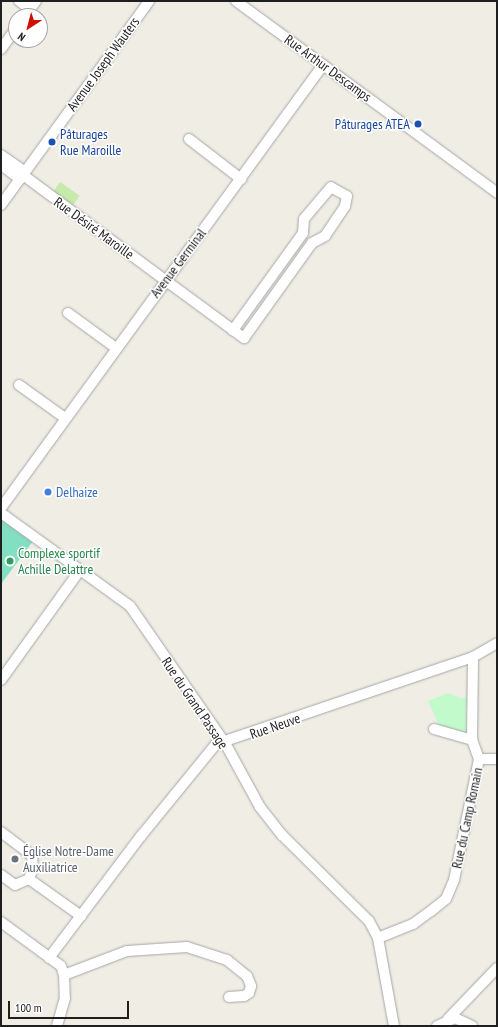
<!DOCTYPE html>
<html>
<head>
<meta charset="utf-8">
<style>
	body { margin:0 }
	#map { position:relative; width:498px; height:1027px; overflow:hidden; background:#f0ede5; font-family:"PT Sans Narrow",sans-serif }
	div>[style] { position:absolute }
	[style*='--x'] { left:calc(var(--x)*1px); top:calc(var(--y)*1px); width:calc(var(--w)*1px); rotate:calc(var(--a)*1deg) }
	.grass>* { inset:0; background:#c5eaab; transform-origin:0 0 }
	.park>* { inset:0; background:#c2facb }
	.pitch>* { inset:0; background:#83dfc2 }
	.roads { filter:drop-shadow(0 0 1px #a6a6a6) drop-shadow(0 0 1px #a6a6a6) }
	.minor>* { height:10px; margin:-5px; padding:0 5px; transform-origin:5px; border-radius:5px; background:#fff }
	.dots>* { width:11px; height:11px; translate:-50% -50%; box-sizing:border-box; border:2px solid #fff; border-radius:50% }
	span { translate:-50% -50%; white-space:nowrap; text-align:center; line-height:1.15; -webkit-text-stroke:3px #fff; paint-order:stroke }
	.street-label { font-size:14px; color:#1f1f1f }
	.transit-label { font-size:14px; color:#164399 }
	.right { translate:-100% -50%; text-align:right }
	.left { translate:0 -50%; text-align:left }
	.shop-label { font-size:14px; color:#366cbe }
	.leisure-label { font-size:14px; color:#27864d }
	.worship-label { font-size:14px; color:#5b616d }
	.frame { position:absolute; inset:0; border:2px solid #1f1f1f; pointer-events:none }
	.north { position:absolute; left:8px; top:8px; width:40px; height:40px; box-sizing:border-box; background:#fff; border:1px solid #a5a5a5; border-radius:50%; rotate:216deg; font-size:11px; font-weight:700; line-height:16px; text-align:center; color:#1f1f1f }
	.north::after { content:''; display:block; margin:auto; width:14px; height:18px; background:#cd1000; clip-path:polygon(50% 0,100% 100%,50% 72%,0 100%) }
	.scale { position:absolute; left:8px; top:1001px; width:121px; height:18px; box-sizing:border-box; border:2px solid #1f1f1f; border-top:0; padding-left:5px; font-size:12px; line-height:14px; white-space:nowrap; color:#1f1f1f; -webkit-text-stroke:3px #fff; paint-order:stroke }
</style>
</head>
<body>
<div id="map">
	<div class="grass">
		<div style="left:60px;top:182px;width:24px;height:13px;rotate:35deg"></div>
	</div>
	<div class="park">
		<div style="clip-path:polygon(448px 693px,460px 698px,473px 697px,473px 706px,466px 706px,466px 728px,470px 729px,466px 733px,440px 727px,428px 701px)"></div>
	</div>
	<div class="pitch">
		<div style="clip-path:polygon(1px 513px,36px 537px,1px 584px)"></div>
	</div>
	<div class="roads">
		<div class="minor">
			<div style="--x:19;--y:1;--w:14;--a:36"></div>
			<div style="--x:30;--y:9;--w:9;--a:126"></div>
			<div style="--x:236;--y:1;--w:324;--a:36.3"></div>
			<div style="--x:30;--y:9;--w:10;--a:-53"></div>
			<div style="--x:1;--y:49;--w:26;--a:-54"></div>
			<div style="--x:189;--y:139;--w:66;--a:37.6"></div>
			<div style="--x:1;--y:155;--w:29;--a:35"></div>
			<div style="--x:1;--y:165;--w:24;--a:36"></div>
			<div style="--x:23;--y:175;--w:177;--a:36.5"></div>
			<div style="--x:165;--y:280;--w:84;--a:36.3"></div>
			<div style="--x:233;--y:330;--w:14;--a:36"></div>
			<div style="--x:244;--y:338;--w:117;--a:-54.4"></div>
			<div style="--x:312;--y:243;--w:15;--a:-28"></div>
			<div style="--x:325;--y:236;--w:36;--a:-56"></div>
			<div style="--x:345;--y:206;--w:10;--a:-79"></div>
			<div style="--x:347;--y:196;--w:18;--a:-151"></div>
			<div style="--x:331;--y:187;--w:42;--a:130.2"></div>
			<div style="--x:304;--y:219;--w:14;--a:94"></div>
			<div style="--x:303;--y:233;--w:120;--a:125.8"></div>
			<div style="--x:1;--y:205;--w:252;--a:-54"></div>
			<div style="--x:68;--y:313;--w:59;--a:36.1"></div>
			<div style="--x:19;--y:385;--w:57;--a:35.7"></div>
			<div style="--x:1;--y:508;--w:548;--a:-53.99"></div>
			<div style="--x:1;--y:513;--w:159;--a:35.8"></div>
			<div style="--x:130;--y:606;--w:167;--a:55.3"></div>
			<div style="--x:225;--y:743;--w:73;--a:61.3"></div>
			<div style="--x:260;--y:807;--w:36;--a:52"></div>
			<div style="--x:282;--y:835;--w:122;--a:44.7"></div>
			<div style="--x:369;--y:921;--w:19;--a:62"></div>
			<div style="--x:378;--y:938;--w:89;--a:79.7"></div>
			<div style="--x:1;--y:680;--w:135;--a:-54.3"></div>
			<div style="--x:434;--y:729;--w:40;--a:16"></div>
			<div style="--x:479;--y:759;--w:18;--a:0"></div>
			<div style="--x:1;--y:832;--w:39;--a:37"></div>
			<div style="--x:32;--y:855;--w:13;--a:86"></div>
			<div style="--x:33;--y:868;--w:12;--a:110"></div>
			<div style="--x:29;--y:879;--w:15;--a:157"></div>
			<div style="--x:15;--y:885;--w:17;--a:-144"></div>
			<div style="--x:29;--y:879;--w:64;--a:35.4"></div>
			<div style="--x:1;--y:922;--w:74;--a:36.3"></div>
			<div style="--x:61;--y:966;--w:9;--a:72"></div>
			<div style="--x:64;--y:975;--w:23;--a:88"></div>
			<div style="--x:65;--y:998;--w:29;--a:106"></div>
			<div style="--x:378;--y:938;--w:38;--a:-22"></div>
			<div style="--x:413;--y:924;--w:22;--a:-36"></div>
			<div style="--x:431;--y:911;--w:19;--a:-39"></div>
			<div style="--x:446;--y:899;--w:21;--a:-67"></div>
			<div style="--x:454;--y:880;--w:124;--a:-78.3"></div>
			<div style="--x:479;--y:759;--w:20;--a:-110"></div>
			<div style="--x:472;--y:740;--w:83;--a:-89.3"></div>
			<div style="--x:49;--y:958;--w:153;--a:-53"></div>
			<div style="--x:141;--y:836;--w:119;--a:-50.8"></div>
			<div style="--x:216;--y:744;--w:271;--a:-18.7"></div>
			<div style="--x:473;--y:657;--w:28;--a:-30"></div>
			<div style="--x:64;--y:975;--w:67;--a:-20.9"></div>
			<div style="--x:127;--y:951;--w:60;--a:-3.8"></div>
			<div style="--x:187;--y:947;--w:42;--a:18"></div>
			<div style="--x:227;--y:960;--w:26;--a:39"></div>
			<div style="--x:247;--y:976;--w:11;--a:68"></div>
			<div style="--x:251;--y:986;--w:7;--a:106"></div>
			<div style="--x:249;--y:993;--w:6;--a:149"></div>
			<div style="--x:244;--y:996;--w:15;--a:176"></div>
			<div style="--x:448;--y:1019;--w:71;--a:-46.1"></div>
			<div style="--x:437;--y:1026;--w:20;--a:-24"></div>
			<div style="--x:455;--y:1018;--w:19;--a:25"></div>
		</div>
	</div>
	<div class="dots">
		<div style="left:418px;top:124px;background:#1a4fb4"></div>
		<div style="left:52px;top:142px;background:#1a4fb4"></div>
		<div style="left:48px;top:492px;background:#3f7fe0"></div>
		<div style="left:10px;top:561px;background:#2e9e5b"></div>
		<div style="left:15px;top:859px;background:#6b7280"></div>
	</div>
	<div class="street-label">
		<span style="left:103px;top:64px;rotate:-54deg">Avenue Joseph Wauters</span>
		<span style="left:328px;top:68px;rotate:36deg">Rue Arthur Descamps</span>
		<span style="left:94px;top:228px;rotate:36deg">Rue Désiré Maroille</span>
		<span style="left:178px;top:263px;rotate:-53deg">Avenue Germinal</span>
		<span style="left:195px;top:703px;rotate:56deg">Rue du Grand Passage</span>
		<span style="left:275px;top:726px;rotate:-19deg">Rue Neuve</span>
		<span style="left:467px;top:818px;rotate:-78deg">Rue du Camp Romain</span>
	</div>
	<div class="transit-label">
		<span class="right" style="left:410px;top:124px">Pâturages ATEA</span>
		<span class="left" style="left:60px;top:142px">Pâturages<br>Rue Maroille</span>
	</div>
	<div class="shop-label">
		<span class="left" style="left:56px;top:492px">Delhaize</span>
	</div>
	<div class="leisure-label">
		<span class="left" style="left:18px;top:561px">Complexe sportif<br>Achille Delattre</span>
	</div>
	<div class="worship-label">
		<span class="left" style="left:23px;top:859px">Église Notre-Dame<br>Auxiliatrice</span>
	</div>
	<div class="frame"></div>
	<div class="north">N</div>
	<div class="scale">100 m</div>
</div>
</body>
</html>
